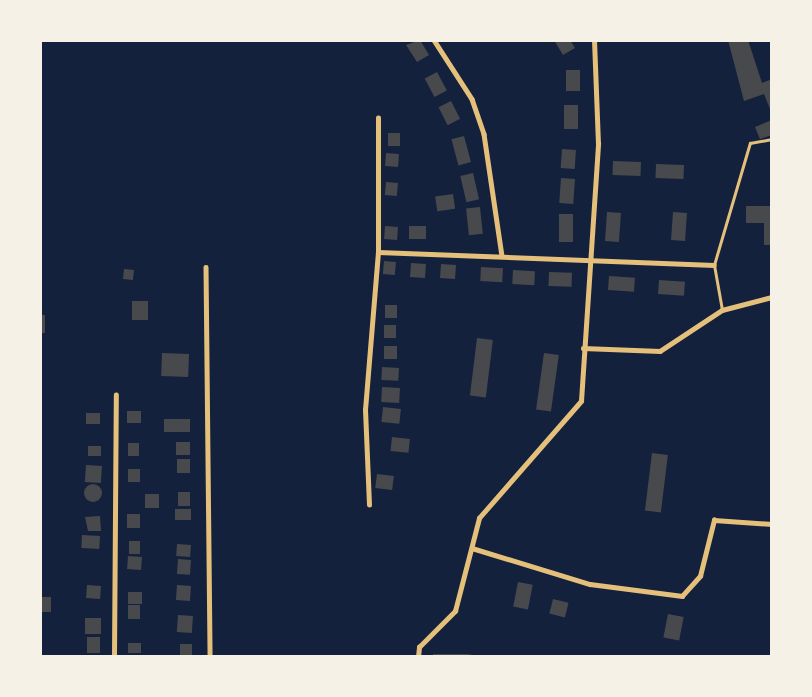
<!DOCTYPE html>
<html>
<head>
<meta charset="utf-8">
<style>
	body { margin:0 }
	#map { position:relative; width:812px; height:697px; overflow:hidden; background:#14213d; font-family:Ubuntu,sans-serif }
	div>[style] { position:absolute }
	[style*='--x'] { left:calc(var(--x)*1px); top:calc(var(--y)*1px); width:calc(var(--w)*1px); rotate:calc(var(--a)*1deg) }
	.building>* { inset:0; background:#48494c; transform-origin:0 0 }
	.round { border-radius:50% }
	.service>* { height:2.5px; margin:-1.25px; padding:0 1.25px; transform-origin:1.25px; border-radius:1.25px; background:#e5c07b }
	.minor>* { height:4.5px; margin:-2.25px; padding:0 2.25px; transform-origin:2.25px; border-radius:2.25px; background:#e5c07b }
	span { translate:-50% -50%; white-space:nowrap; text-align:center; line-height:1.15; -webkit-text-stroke:6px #f6f1e7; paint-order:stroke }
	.frame { position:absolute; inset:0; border:42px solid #f6f1e7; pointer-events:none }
</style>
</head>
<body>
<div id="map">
	<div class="building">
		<div style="clip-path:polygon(420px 40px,429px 55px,417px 62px,406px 45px)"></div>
		<div style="clip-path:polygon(554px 40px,570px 40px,575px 48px,563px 55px)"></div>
		<div style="clip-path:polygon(728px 40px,748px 40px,762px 83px,772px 79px,772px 114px,764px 94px,744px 101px)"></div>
		<div style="left:566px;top:70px;width:14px;height:21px"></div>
		<div style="left:437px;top:72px;width:21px;height:14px;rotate:62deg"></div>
		<div style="left:451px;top:101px;width:20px;height:14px;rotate:63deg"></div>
		<div style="left:564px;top:105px;width:14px;height:24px"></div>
		<div style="clip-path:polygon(772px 120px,772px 135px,760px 139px,755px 127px)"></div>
		<div style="left:388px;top:133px;width:12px;height:13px"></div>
		<div style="left:464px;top:136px;width:27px;height:13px;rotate:75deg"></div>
		<div style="left:562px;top:149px;width:14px;height:19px;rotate:4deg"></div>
		<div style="left:386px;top:153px;width:13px;height:13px;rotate:4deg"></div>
		<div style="left:613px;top:161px;width:28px;height:14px;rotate:2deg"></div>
		<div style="left:656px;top:164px;width:28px;height:14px;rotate:2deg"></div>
		<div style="left:473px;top:173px;width:27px;height:13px;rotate:77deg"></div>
		<div style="left:561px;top:178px;width:14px;height:25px;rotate:4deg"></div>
		<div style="left:386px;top:182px;width:12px;height:13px;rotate:5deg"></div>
		<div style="left:453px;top:194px;width:15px;height:18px;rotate:82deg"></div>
		<div style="clip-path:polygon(746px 206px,772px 206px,772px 245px,764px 245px,764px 223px,746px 223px)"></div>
		<div style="left:480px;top:207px;width:27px;height:14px;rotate:84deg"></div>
		<div style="left:607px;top:212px;width:14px;height:29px;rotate:4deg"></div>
		<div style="left:673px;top:212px;width:14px;height:28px;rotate:4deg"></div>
		<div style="left:559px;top:214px;width:14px;height:28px"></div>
		<div style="left:385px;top:226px;width:13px;height:13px;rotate:4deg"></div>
		<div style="left:409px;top:226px;width:17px;height:13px"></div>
		<div style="left:384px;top:261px;width:12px;height:13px;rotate:5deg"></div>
		<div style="left:411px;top:263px;width:15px;height:14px;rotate:4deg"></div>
		<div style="left:441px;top:264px;width:15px;height:14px;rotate:4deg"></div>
		<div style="left:481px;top:267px;width:22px;height:14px;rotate:3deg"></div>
		<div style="left:124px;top:269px;width:10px;height:10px;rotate:6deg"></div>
		<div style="left:513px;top:270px;width:22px;height:14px;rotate:3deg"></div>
		<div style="left:549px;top:272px;width:23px;height:14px;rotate:2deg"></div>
		<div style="left:609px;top:276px;width:26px;height:14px;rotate:4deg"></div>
		<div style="left:659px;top:280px;width:26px;height:14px;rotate:4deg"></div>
		<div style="left:132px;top:301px;width:16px;height:19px"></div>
		<div style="left:385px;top:305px;width:12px;height:13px"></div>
		<div style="left:40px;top:315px;width:5px;height:18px"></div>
		<div style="left:384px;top:325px;width:12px;height:13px"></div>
		<div style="left:477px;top:338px;width:16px;height:58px;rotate:7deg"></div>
		<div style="left:384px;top:346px;width:13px;height:13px"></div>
		<div style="left:162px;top:353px;width:27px;height:23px;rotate:2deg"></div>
		<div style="left:544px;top:353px;width:15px;height:57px;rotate:8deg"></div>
		<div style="left:382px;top:367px;width:17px;height:13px;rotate:3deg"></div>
		<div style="left:382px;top:387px;width:18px;height:15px;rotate:3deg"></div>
		<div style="left:383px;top:407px;width:18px;height:15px;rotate:6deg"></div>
		<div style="left:127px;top:411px;width:14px;height:12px"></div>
		<div style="left:86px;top:413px;width:14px;height:11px"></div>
		<div style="left:164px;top:419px;width:26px;height:13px"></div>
		<div style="left:392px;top:437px;width:18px;height:14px;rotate:6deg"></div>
		<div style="left:176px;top:442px;width:14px;height:13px"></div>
		<div style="left:128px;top:443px;width:11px;height:13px"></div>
		<div style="left:88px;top:446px;width:13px;height:10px"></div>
		<div style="left:652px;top:453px;width:16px;height:58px;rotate:7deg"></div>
		<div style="left:177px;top:459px;width:13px;height:14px"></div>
		<div style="left:86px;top:465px;width:16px;height:17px;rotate:4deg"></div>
		<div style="left:140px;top:469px;width:13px;height:12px;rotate:90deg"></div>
		<div style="left:377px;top:474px;width:17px;height:14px;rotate:7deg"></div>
		<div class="round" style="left:84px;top:484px;width:18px;height:18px"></div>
		<div style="left:178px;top:492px;width:12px;height:14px"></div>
		<div style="left:145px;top:494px;width:14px;height:14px"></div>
		<div style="left:175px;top:509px;width:16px;height:11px"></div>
		<div style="left:127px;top:514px;width:13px;height:14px"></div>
		<div style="clip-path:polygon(100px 516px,101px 531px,88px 531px,85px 517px)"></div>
		<div style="left:82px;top:535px;width:18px;height:13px;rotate:3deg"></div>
		<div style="left:129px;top:541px;width:11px;height:13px"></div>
		<div style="left:177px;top:544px;width:14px;height:12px;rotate:4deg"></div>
		<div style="left:128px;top:556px;width:14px;height:13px;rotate:4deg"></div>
		<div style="left:178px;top:559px;width:13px;height:15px;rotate:4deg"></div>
		<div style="left:518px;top:582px;width:15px;height:25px;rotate:11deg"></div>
		<div style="left:87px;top:585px;width:14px;height:13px;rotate:4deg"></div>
		<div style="left:177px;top:585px;width:14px;height:15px;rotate:4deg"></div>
		<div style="left:128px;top:592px;width:14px;height:12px"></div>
		<div style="left:41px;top:597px;width:10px;height:15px"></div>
		<div style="left:553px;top:599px;width:16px;height:15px;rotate:14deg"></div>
		<div style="left:128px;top:605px;width:12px;height:14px"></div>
		<div style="left:668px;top:614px;width:16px;height:24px;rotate:11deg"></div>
		<div style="left:178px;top:615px;width:15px;height:17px;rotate:4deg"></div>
		<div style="left:85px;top:618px;width:16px;height:16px"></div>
		<div style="left:87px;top:637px;width:13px;height:16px"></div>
		<div style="left:128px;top:643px;width:13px;height:10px"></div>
		<div style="left:192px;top:644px;width:13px;height:12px;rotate:90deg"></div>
		<div style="clip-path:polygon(433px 654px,468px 654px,477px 656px,433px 657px)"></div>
	</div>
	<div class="service">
		<div style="--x:722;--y:310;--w:46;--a:-100.1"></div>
		<div style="--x:714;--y:265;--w:127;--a:-73.6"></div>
		<div style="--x:750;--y:143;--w:22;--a:-10"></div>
	</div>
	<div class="minor">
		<div style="--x:434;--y:40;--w:70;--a:57.2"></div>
		<div style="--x:472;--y:99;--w:37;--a:71"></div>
		<div style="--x:484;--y:134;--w:123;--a:81.6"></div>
		<div style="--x:378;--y:252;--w:336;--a:2.2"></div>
		<div style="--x:206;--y:267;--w:390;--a:89.4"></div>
		<div style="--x:583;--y:348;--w:77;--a:2.2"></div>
		<div style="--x:660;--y:351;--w:74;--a:-33.5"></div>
		<div style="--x:722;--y:310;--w:52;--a:-14.6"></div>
		<div style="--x:369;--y:505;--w:95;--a:-92.4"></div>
		<div style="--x:365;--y:410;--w:159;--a:-85.3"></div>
		<div style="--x:378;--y:252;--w:134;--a:-90"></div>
		<div style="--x:472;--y:548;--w:123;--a:17"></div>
		<div style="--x:590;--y:584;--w:93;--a:7.4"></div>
		<div style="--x:682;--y:596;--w:27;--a:-48"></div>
		<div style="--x:700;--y:576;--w:58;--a:-76"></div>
		<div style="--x:714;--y:520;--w:58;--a:3.9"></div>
		<div style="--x:114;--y:657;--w:262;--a:-89.6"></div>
		<div style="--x:418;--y:657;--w:10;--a:-84"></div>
		<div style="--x:419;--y:647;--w:51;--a:-45"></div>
		<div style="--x:455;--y:611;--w:96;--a:-75.5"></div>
		<div style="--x:479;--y:518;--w:155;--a:-48.9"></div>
		<div style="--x:581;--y:401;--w:258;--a:-86.2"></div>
		<div style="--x:598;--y:144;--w:104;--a:-92.2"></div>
	</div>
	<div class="frame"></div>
</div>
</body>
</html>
